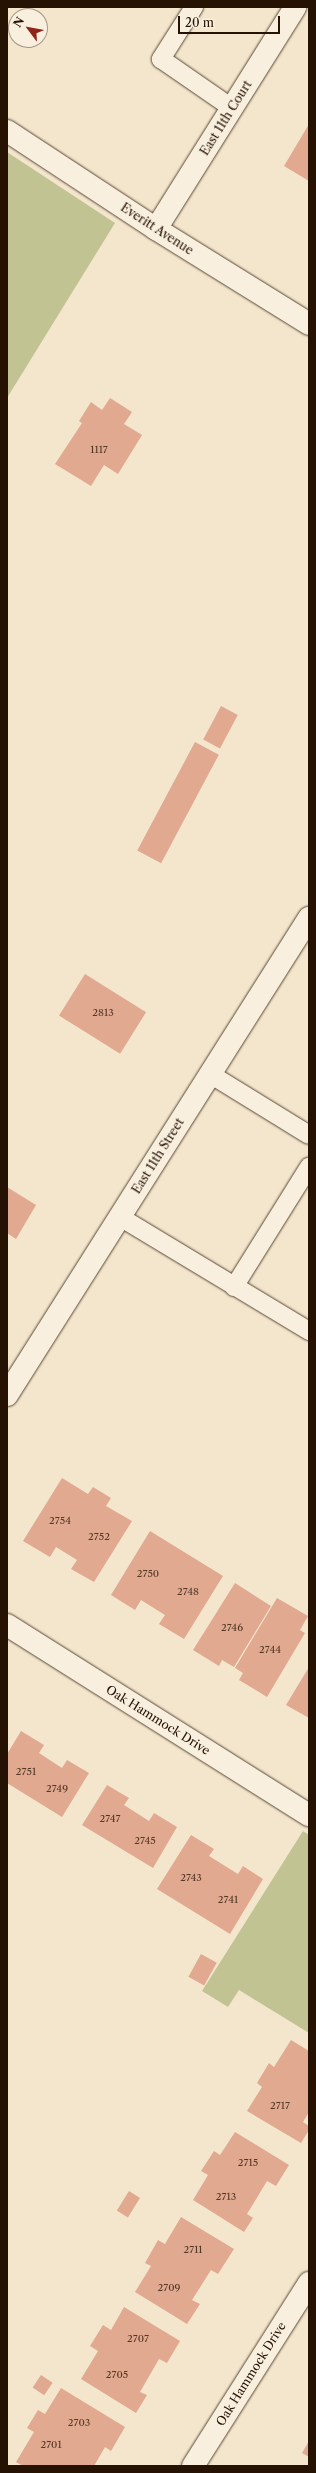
<!DOCTYPE html>
<html>
<head>
<meta charset="utf-8">
<style>
	body { margin:0 }
	#map { position:relative; width:316px; height:2473px; overflow:hidden; background:#f4e6cc; font-family:"Libre Caslon Text",serif }
	div>[style] { position:absolute }
	[style*='--x'] { left:calc(var(--x)*1px); top:calc(var(--y)*1px); width:calc(var(--w)*1px); rotate:calc(var(--a)*1deg) }
	.green>* { inset:0; background:#c2c393 }
	.building>* { inset:0; background:#e0a990; transform-origin:0 0 }
	.roads { filter:drop-shadow(0 0 1px #594735) drop-shadow(0 0 1px #594735) }
	.service>* { height:18px; margin:-9px; padding:0 9px; transform-origin:9px; border-radius:9px; background:#f8efde }
	.minor>* { height:22px; margin:-11px; padding:0 11px; transform-origin:11px; border-radius:11px; background:#f8efde }
	.tertiary>* { height:22px; margin:-11px; padding:0 11px; transform-origin:11px; border-radius:11px; background:#f8efde }
	.secondary>* { height:22px; margin:-11px; padding:0 11px; transform-origin:11px; border-radius:11px; background:#f8efde }
	span { translate:-50% -50%; white-space:nowrap; text-align:center; line-height:1.15; -webkit-text-stroke:3px #f8efde; paint-order:stroke }
	.number-label { font-size:10px; color:#543826 }
	.number-label span { -webkit-text-stroke-width:0 }
	.street-label { font-size:12px; color:#251203 }
	.frame { position:absolute; inset:0; border:8px solid #251203; pointer-events:none }
	.north { position:absolute; left:8px; top:8px; width:40px; height:40px; box-sizing:border-box; background:#f8efde; border:1px solid #a49786; border-radius:50%; rotate:302deg; font-size:11px; font-weight:700; line-height:16px; text-align:center; color:#251203 }
	.north::after { content:''; display:block; margin:auto; width:14px; height:18px; background:#8f2418; clip-path:polygon(50% 0,100% 100%,50% 72%,0 100%) }
	.scale { position:absolute; left:178px; top:16px; width:102px; height:18px; box-sizing:border-box; border:2px solid #251203; border-top:0; padding-left:5px; font-size:12px; line-height:14px; white-space:nowrap; color:#251203; -webkit-text-stroke:3px #f8efde; paint-order:stroke }
</style>
</head>
<body>
<div id="map">
	<div class="green">
		<div style="clip-path:polygon(7px 152px,115px 223px,7px 398px)"></div>
		<div style="clip-path:polygon(303px 1831px,309px 1835px,309px 2033px,239px 1990px,228px 2007px,202px 1991px)"></div>
	</div>
	<div class="building">
		<div style="clip-path:polygon(309px 124px,309px 181px,284px 166px)"></div>
		<div style="clip-path:polygon(110px 398px,132px 412px,124px 424px,142px 435px,118px 474px,104px 465px,91px 486px,55px 464px,82px 423px,79px 421px,91px 402px,102px 410px)"></div>
		<div style="left:221px;top:706px;width:19px;height:38px;rotate:28deg"></div>
		<div style="left:195px;top:742px;width:27px;height:123px;rotate:28deg"></div>
		<div style="left:85px;top:974px;width:72px;height:49px;rotate:32deg"></div>
		<div style="clip-path:polygon(7px 1187px,36px 1205px,16px 1239px,7px 1233px)"></div>
		<div style="clip-path:polygon(62px 1478px,88px 1494px,93px 1487px,111px 1498px,106px 1506px,132px 1521px,94px 1582px,71px 1569px,77px 1560px,56px 1547px,50px 1557px,23px 1541px)"></div>
		<div style="clip-path:polygon(150px 1531px,223px 1576px,184px 1639px,159px 1624px,165px 1615px,141px 1600px,135px 1610px,111px 1595px)"></div>
		<div style="clip-path:polygon(235px 1583px,271px 1606px,234px 1667px,222px 1660px,219px 1666px,193px 1650px)"></div>
		<div style="clip-path:polygon(277px 1598px,308px 1616px,300px 1630px,305px 1633px,267px 1697px,239px 1680px,243px 1673px,235px 1668px)"></div>
		<div style="clip-path:polygon(309px 1667px,309px 1718px,286px 1705px)"></div>
		<div style="clip-path:polygon(21px 1731px,44px 1745px,39px 1753px,62px 1768px,67px 1760px,89px 1773px,62px 1817px,7px 1783px,7px 1754px)"></div>
		<div style="clip-path:polygon(107px 1785px,129px 1798px,124px 1805px,149px 1821px,154px 1813px,177px 1827px,153px 1868px,82px 1825px)"></div>
		<div style="clip-path:polygon(191px 1835px,214px 1849px,209px 1856px,238px 1874px,243px 1866px,263px 1879px,230px 1934px,157px 1889px)"></div>
		<div style="left:201px;top:1954px;width:18px;height:26px;rotate:29deg"></div>
		<div style="clip-path:polygon(291px 2040px,309px 2051px,309px 2112px,303px 2122px,309px 2126px,309px 2130px,301px 2143px,247px 2111px,262px 2087px,257px 2083px,269px 2063px,274px 2067px)"></div>
		<div style="clip-path:polygon(235px 2132px,289px 2165px,276px 2186px,267px 2181px,247px 2214px,253px 2218px,244px 2232px,193px 2200px,208px 2175px,201px 2171px,214px 2151px,220px 2155px)"></div>
		<div style="left:129px;top:2191px;width:13px;height:23px;rotate:32deg"></div>
		<div style="clip-path:polygon(181px 2217px,234px 2249px,218px 2274px,211px 2270px,192px 2300px,200px 2304px,187px 2324px,135px 2292px,151px 2266px,145px 2263px,158px 2240px,165px 2244px)"></div>
		<div style="clip-path:polygon(124px 2307px,180px 2341px,167px 2363px,159px 2359px,140px 2392px,147px 2395px,136px 2413px,81px 2379px,98px 2351px,90px 2346px,103px 2325px,111px 2330px)"></div>
		<div style="left:41px;top:2375px;width:14px;height:15px;rotate:34deg"></div>
		<div style="clip-path:polygon(61px 2388px,125px 2427px,111px 2451px,105px 2447px,94px 2466px,23px 2466px,16px 2462px,34px 2432px,27px 2428px,38px 2410px,45px 2414px)"></div>
		<div style="clip-path:polygon(309px 2441px,309px 2457px,302px 2453px)"></div>
	</div>
	<div class="roads">
		<div class="service">
			<div style="--x:194;--y:7;--w:62;--a:122.4"></div>
			<div style="--x:161;--y:59;--w:86;--a:34.6"></div>
			<div style="--x:210;--y:1074;--w:116;--a:31.6"></div>
			<div style="--x:120;--y:1217;--w:221;--a:31.1"></div>
			<div style="--x:234;--y:1287;--w:142;--a:-58"></div>
		</div>
		<div class="minor">
			<div style="--x:156;--y:229;--w:262;--a:-57.9"></div>
			<div style="--x:7;--y:1625;--w:357;--a:32.2"></div>
			<div style="--x:193;--y:2466;--w:217;--a:-57.6"></div>
		</div>
		<div class="tertiary">
			<div style="--x:7;--y:131;--w:178;--a:33.3"></div>
			<div style="--x:156;--y:229;--w:180;--a:31.8"></div>
		</div>
		<div class="secondary">
			<div style="--x:7;--y:1395;--w:565;--a:-57.66"></div>
		</div>
	</div>
	<div class="number-label">
		<span style="left:99px;top:450px">1117</span>
		<span style="left:103px;top:1013px">2813</span>
		<span style="left:60px;top:1521px">2754</span>
		<span style="left:99px;top:1537px">2752</span>
		<span style="left:148px;top:1574px">2750</span>
		<span style="left:188px;top:1592px">2748</span>
		<span style="left:232px;top:1628px">2746</span>
		<span style="left:270px;top:1650px">2744</span>
		<span style="left:26px;top:1772px">2751</span>
		<span style="left:57px;top:1789px">2749</span>
		<span style="left:110px;top:1819px">2747</span>
		<span style="left:145px;top:1841px">2745</span>
		<span style="left:191px;top:1878px">2743</span>
		<span style="left:228px;top:1900px">2741</span>
		<span style="left:280px;top:2106px">2717</span>
		<span style="left:248px;top:2163px">2715</span>
		<span style="left:226px;top:2197px">2713</span>
		<span style="left:193px;top:2250px">2711</span>
		<span style="left:169px;top:2288px">2709</span>
		<span style="left:138px;top:2339px">2707</span>
		<span style="left:117px;top:2375px">2705</span>
		<span style="left:79px;top:2423px">2703</span>
		<span style="left:51px;top:2445px">2701</span>
	</div>
	<div class="street-label">
		<span style="left:226px;top:118px;rotate:-58deg">East 11th Court</span>
		<span style="left:157px;top:229px;rotate:33deg">Everitt Avenue</span>
		<span style="left:158px;top:1156px;rotate:-58deg">East 11th Street</span>
		<span style="left:158px;top:1720px;rotate:32deg">Oak Hammock Drive</span>
		<span style="left:251px;top:2374px;rotate:-58deg">Oak Hammock Drive</span>
	</div>
	<div class="frame"></div>
	<div class="north">N</div>
	<div class="scale">20 m</div>
</div>
</body>
</html>
